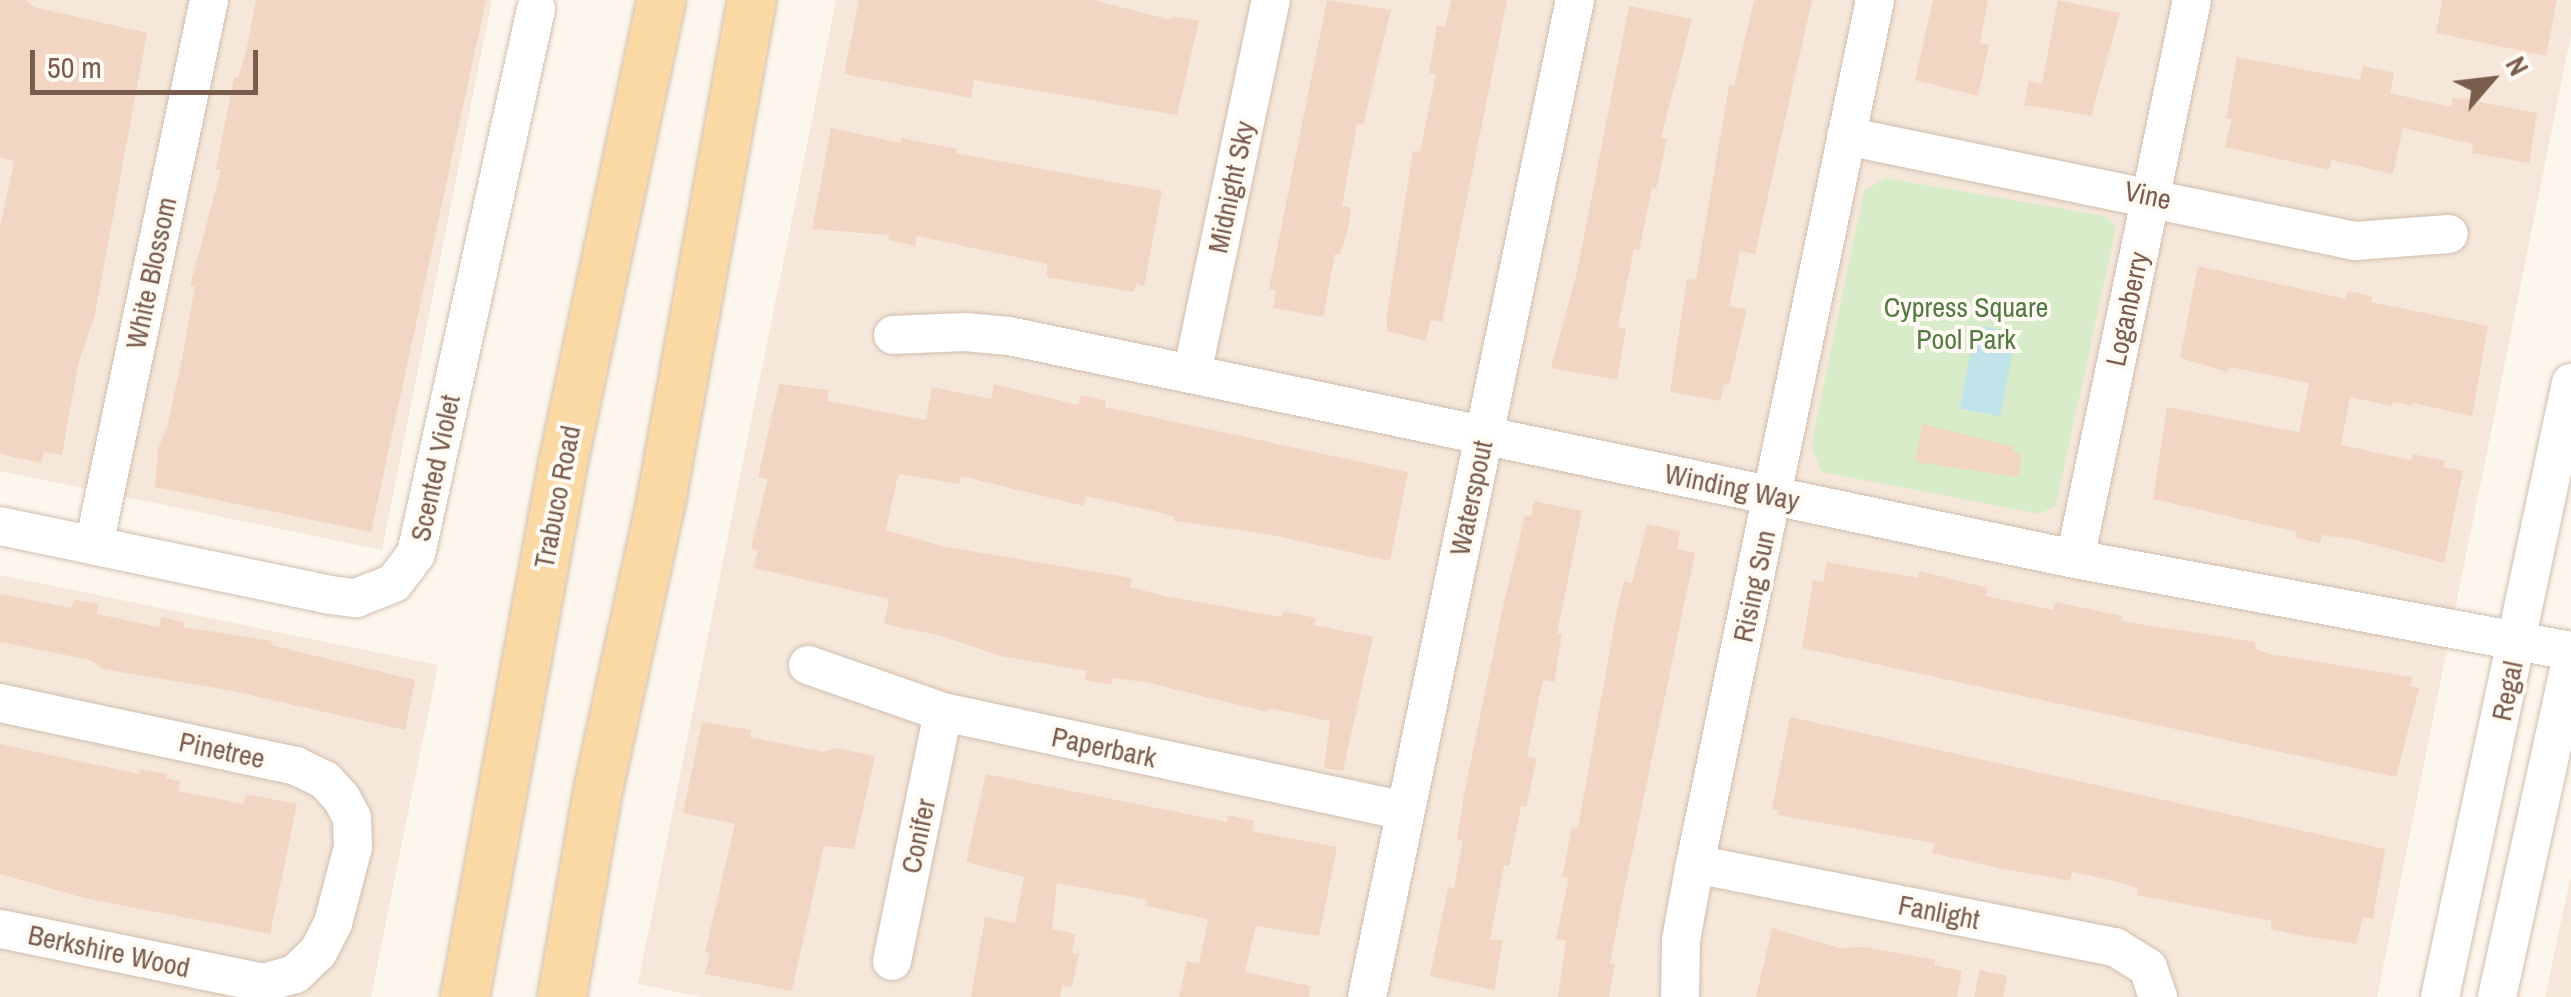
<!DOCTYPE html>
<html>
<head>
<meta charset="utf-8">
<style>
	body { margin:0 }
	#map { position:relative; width:2571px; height:997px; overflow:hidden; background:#fdf6ec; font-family:"Archivo Narrow",sans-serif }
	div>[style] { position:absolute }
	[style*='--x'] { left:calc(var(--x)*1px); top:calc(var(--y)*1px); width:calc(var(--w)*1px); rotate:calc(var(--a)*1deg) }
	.residential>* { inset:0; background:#f5e8da }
	.green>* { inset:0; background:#d8ecc9 }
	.water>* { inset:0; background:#bfe3e8; transform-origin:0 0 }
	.building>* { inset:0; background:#f3d5c3 }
	.roads { filter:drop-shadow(0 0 2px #d1beb0) drop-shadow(0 0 2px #d1beb0) }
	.minor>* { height:38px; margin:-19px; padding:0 19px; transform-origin:19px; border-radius:19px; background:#fff }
	.major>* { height:48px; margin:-24px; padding:0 24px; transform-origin:24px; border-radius:24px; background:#fbd9a5 }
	span { translate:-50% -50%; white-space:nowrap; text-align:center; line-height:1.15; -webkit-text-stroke:8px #fffaf3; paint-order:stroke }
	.street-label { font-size:28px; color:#7a5c4d }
	.park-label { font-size:28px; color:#537a41 }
	.north { position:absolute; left:2441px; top:30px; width:100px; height:100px; -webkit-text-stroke:8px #fffaf3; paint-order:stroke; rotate:62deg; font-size:28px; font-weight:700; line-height:40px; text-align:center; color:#7a5c4d }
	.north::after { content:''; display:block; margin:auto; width:35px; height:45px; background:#7a5c4d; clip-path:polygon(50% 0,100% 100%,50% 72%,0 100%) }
	.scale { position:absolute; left:30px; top:50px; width:228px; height:45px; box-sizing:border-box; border:5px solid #7a5c4d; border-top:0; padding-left:12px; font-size:30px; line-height:35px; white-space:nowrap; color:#7a5c4d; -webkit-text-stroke:8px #fffaf3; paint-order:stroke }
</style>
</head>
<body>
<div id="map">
	<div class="residential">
		<div style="clip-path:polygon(0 0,492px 0,382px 550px,0 471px)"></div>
		<div style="clip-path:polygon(836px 0,2571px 0,2571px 35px,2377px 997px,702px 997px,638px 984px)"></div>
		<div style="clip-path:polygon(0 575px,438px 665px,371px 997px,0 997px)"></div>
		<div style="clip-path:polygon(2571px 875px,2571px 997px,2545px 997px)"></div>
	</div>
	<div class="green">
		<div style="clip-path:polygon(1885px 178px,2105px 216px,2116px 227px,2056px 505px,2040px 514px,1822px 472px,1811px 446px,1864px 191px)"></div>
	</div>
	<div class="water">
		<div style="left:1976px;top:325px;width:41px;height:85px;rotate:11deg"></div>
	</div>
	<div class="building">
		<div style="clip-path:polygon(0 0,26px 0,34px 7px,147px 33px,95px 314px,78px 365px,62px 455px,44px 452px,41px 463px,0 454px,0 228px,14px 161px,0 158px)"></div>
		<div style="clip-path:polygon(256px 0,486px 0,371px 532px,155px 487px,158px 449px,168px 424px,182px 358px,195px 287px,190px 286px,221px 170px,216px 169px,234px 77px,238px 78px,246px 52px)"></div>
		<div style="clip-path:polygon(859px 0,1093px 0,1171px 20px,1172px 16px,1199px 21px,1177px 115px,974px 80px,971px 98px,844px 74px)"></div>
		<div style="clip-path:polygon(1327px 0,1391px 10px,1363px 125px,1357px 124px,1342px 206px,1351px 208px,1348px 229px,1340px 255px,1335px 254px,1323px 317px,1273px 308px,1276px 291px,1269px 289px)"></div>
		<div style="clip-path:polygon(1451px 0,1507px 0,1442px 322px,1431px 320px,1426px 341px,1387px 331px,1387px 313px,1413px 151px,1420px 152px,1436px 74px,1429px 73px,1437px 26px,1445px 27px)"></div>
		<div style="clip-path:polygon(1754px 0,1812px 0,1755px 254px,1740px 251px,1729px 306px,1747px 309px,1729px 385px,1724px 384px,1720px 401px,1670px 392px,1687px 279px,1696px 280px,1729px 85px,1734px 86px)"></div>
		<div style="clip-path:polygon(1933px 0,1988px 0,1980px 43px,1989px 45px,1978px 96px,1915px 80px)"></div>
		<div style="clip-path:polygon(2058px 0,2120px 13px,2091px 116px,2024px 105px,2029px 81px,2042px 84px)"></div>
		<div style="clip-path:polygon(2442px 0,2557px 0,2546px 56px,2436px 33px)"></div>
		<div style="clip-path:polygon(1629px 6px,1692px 19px,1661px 138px,1667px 139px,1656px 189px,1652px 188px,1639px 250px,1634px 249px,1618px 327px,1626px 329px,1617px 380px,1551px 368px,1577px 272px)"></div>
		<div style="clip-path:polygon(2237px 57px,2360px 80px,2363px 66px,2394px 73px,2390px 93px,2451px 107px,2453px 98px,2459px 98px,2537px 113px,2529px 163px,2472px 153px,2473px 144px,2403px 128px,2393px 174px,2331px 160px,2329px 170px,2225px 147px,2232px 119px,2226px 118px)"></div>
		<div style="clip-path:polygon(831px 128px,900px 143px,901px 138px,957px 149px,956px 153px,1162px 191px,1144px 286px,1136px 284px,1134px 292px,1046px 277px,1048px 264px,917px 236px,915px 246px,888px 240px,889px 235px,812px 229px)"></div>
		<div style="clip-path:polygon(2198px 266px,2346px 299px,2347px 291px,2372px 296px,2371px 302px,2488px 326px,2472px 416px,2413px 403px,2412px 406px,2393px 402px,2392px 406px,2350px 397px,2341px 445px,2411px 460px,2412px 454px,2445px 461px,2443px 467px,2463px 471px,2444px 563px,2356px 540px,2322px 535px,2320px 543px,2296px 538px,2297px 532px,2153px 499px,2167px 407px,2299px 432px,2309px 383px,2229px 367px,2228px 372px,2180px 358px)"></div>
		<div style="clip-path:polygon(779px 384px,829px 390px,827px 401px,926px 420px,932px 387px,991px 399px,994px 384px,1078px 405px,1081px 395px,1106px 401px,1105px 407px,1408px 472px,1390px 561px,1268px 534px,1174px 521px,1174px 517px,1158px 512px,1086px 496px,1084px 506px,961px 476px,959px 484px,900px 474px,897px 480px,886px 530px,946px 547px,1132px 578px,1130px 587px,1164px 596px,1282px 617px,1283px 611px,1316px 618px,1314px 625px,1373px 637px,1343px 771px,1324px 768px,1330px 721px,1268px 708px,1267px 712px,1145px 682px,1113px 678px,1111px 685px,1085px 680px,1087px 671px,1001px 656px,942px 636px,884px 624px,889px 599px,754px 568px,758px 550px,751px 548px,768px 479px,758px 477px)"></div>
		<div style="clip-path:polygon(1922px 424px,2014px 447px,2013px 452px,2022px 454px,2018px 477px,1915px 462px)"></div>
		<div style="clip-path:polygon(1534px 501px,1582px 511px,1557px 633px,1562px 634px,1554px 682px,1543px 680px,1527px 756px,1537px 758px,1526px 807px,1521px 806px,1509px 866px,1504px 865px,1490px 939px,1503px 941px,1494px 990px,1430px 976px,1448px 887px,1454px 888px,1463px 840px,1457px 839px,1464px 794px,1500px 620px,1525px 515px,1531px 516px)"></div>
		<div style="clip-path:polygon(1647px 524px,1680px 531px,1677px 549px,1695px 553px,1625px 887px,1610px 963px,1615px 964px,1609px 997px,1558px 997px,1566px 941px,1556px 939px,1569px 878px,1562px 877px,1572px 827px,1578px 828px,1617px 610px,1624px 581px,1632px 583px)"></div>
		<div style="clip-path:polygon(1827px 562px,1918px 578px,1919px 571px,1988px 588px,1986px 596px,2053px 610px,2055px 602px,2122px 616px,2121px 621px,2256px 642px,2255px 649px,2270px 654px,2412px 677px,2410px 686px,2419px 688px,2396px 777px,1802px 648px,1813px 580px,1823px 582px)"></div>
		<div style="clip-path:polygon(0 594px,71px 608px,75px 600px,99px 604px,97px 614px,159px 627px,161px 617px,184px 622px,183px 627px,272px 641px,271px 645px,415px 680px,405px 730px,228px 690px,103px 669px,90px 660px,0 642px)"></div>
		<div style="clip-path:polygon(1790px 717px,2385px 849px,2373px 919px,2363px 917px,2356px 944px,2298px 935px,2270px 929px,2272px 921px,2136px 895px,2138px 888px,2119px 882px,2072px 872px,2070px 881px,2004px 869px,1932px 853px,1934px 843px,1778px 815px,1779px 810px,1772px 809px)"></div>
		<div style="clip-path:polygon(702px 722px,751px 730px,750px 737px,824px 752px,836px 748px,875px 756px,854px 849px,824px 846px,792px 991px,705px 974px,710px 953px,705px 952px,735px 824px,683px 813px)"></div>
		<div style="clip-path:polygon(0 744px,139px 774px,140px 769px,167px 774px,166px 778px,180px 781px,178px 791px,244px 804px,246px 794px,297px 804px,270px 934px,84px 898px,0 874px)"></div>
		<div style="clip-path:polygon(986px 774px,1227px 822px,1228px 815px,1254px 821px,1252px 831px,1337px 847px,1319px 936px,1256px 926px,1245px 972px,1310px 986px,1309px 997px,1179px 997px,1187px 961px,1199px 964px,1208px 919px,1146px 906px,1148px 900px,1057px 883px,1052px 929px,1076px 934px,1072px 953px,1079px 954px,1072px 987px,1062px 985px,1060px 997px,971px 997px,985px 917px,1015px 923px,1024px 877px,966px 862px)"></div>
		<div style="clip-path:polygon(1772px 928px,1840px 948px,1865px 947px,1935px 960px,1934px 965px,1962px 971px,1957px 997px,1756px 997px)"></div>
		<div style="clip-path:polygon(1980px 970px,2007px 976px,2003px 997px,1974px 997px)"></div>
	</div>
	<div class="roads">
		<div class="minor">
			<div style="--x:1846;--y:136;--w:520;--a:11.66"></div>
			<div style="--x:2355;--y:241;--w:94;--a:-4.3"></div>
			<div style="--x:893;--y:335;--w:72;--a:-2.4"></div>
			<div style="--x:965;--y:332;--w:44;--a:5.2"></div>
			<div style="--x:1009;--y:336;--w:1089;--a:11.82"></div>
			<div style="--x:2075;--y:559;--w:504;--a:10.51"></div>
			<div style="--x:1192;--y:374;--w:382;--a:-78.1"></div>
			<div style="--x:0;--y:526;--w:337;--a:11.8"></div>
			<div style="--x:330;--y:595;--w:26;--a:7"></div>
			<div style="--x:356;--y:598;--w:41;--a:-21.5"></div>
			<div style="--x:394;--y:583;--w:36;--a:-53"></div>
			<div style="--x:416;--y:554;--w:558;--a:-77.58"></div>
			<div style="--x:94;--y:545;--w:557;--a:-78.08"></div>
			<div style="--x:2075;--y:559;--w:571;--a:-78.18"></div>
			<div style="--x:808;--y:665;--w:143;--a:19.2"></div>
			<div style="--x:943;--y:712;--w:472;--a:12.1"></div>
			<div style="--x:0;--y:703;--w:303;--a:12"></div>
			<div style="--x:296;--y:766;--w:32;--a:26"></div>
			<div style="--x:325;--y:780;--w:25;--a:48"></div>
			<div style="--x:342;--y:799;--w:21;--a:62"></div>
			<div style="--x:352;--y:818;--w:29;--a:88"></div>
			<div style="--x:353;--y:847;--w:79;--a:104.7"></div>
			<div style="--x:333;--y:923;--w:33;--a:117"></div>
			<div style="--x:318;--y:952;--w:32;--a:136"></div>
			<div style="--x:295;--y:974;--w:32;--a:164"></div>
			<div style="--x:264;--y:983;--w:269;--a:-168.4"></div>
			<div style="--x:1695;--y:864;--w:428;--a:11.2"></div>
			<div style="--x:2115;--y:947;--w:39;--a:32"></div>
			<div style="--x:2148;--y:968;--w:31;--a:71"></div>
			<div style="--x:892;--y:961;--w:254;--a:-78.4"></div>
			<div style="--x:1367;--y:997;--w:1018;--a:-78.22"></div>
			<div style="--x:1680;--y:997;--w:57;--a:-89"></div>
			<div style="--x:1681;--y:940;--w:77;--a:-79.6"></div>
			<div style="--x:1695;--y:864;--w:883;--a:-78.23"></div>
			<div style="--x:2440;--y:997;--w:628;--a:-77.96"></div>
			<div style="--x:2497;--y:997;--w:345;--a:-77.6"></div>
		</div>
		<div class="major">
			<div style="--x:465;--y:997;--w:543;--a:-79.6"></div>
			<div style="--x:563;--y:463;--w:473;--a:-78"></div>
			<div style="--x:562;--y:997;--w:214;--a:-80.1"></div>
			<div style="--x:599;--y:786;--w:297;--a:-77.7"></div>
			<div style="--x:662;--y:496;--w:504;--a:-79.72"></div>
		</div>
	</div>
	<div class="street-label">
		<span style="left:1231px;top:187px;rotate:-78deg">Midnight Sky</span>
		<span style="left:2148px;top:195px;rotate:12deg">Vine</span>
		<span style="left:151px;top:273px;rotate:-78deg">White Blossom</span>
		<span style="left:2127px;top:309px;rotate:-78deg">Loganberry</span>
		<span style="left:435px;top:468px;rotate:-78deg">Scented Violet</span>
		<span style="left:1732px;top:487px;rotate:12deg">Winding Way</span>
		<span style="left:557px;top:497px;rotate:-79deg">Trabuco Road</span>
		<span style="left:1471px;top:498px;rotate:-78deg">Waterspout</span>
		<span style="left:1754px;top:586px;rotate:-78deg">Rising Sun</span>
		<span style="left:2507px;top:691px;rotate:-78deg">Regal</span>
		<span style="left:1104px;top:747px;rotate:12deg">Paperbark</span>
		<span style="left:222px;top:750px;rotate:12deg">Pinetree</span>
		<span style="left:918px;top:836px;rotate:-78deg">Conifer</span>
		<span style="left:1939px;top:912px;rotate:11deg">Fanlight</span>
		<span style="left:109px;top:951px;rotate:12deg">Berkshire Wood</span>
	</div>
	<div class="park-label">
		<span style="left:1966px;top:323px">Cypress Square<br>Pool Park</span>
	</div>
	<div class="north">N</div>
	<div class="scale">50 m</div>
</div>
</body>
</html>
